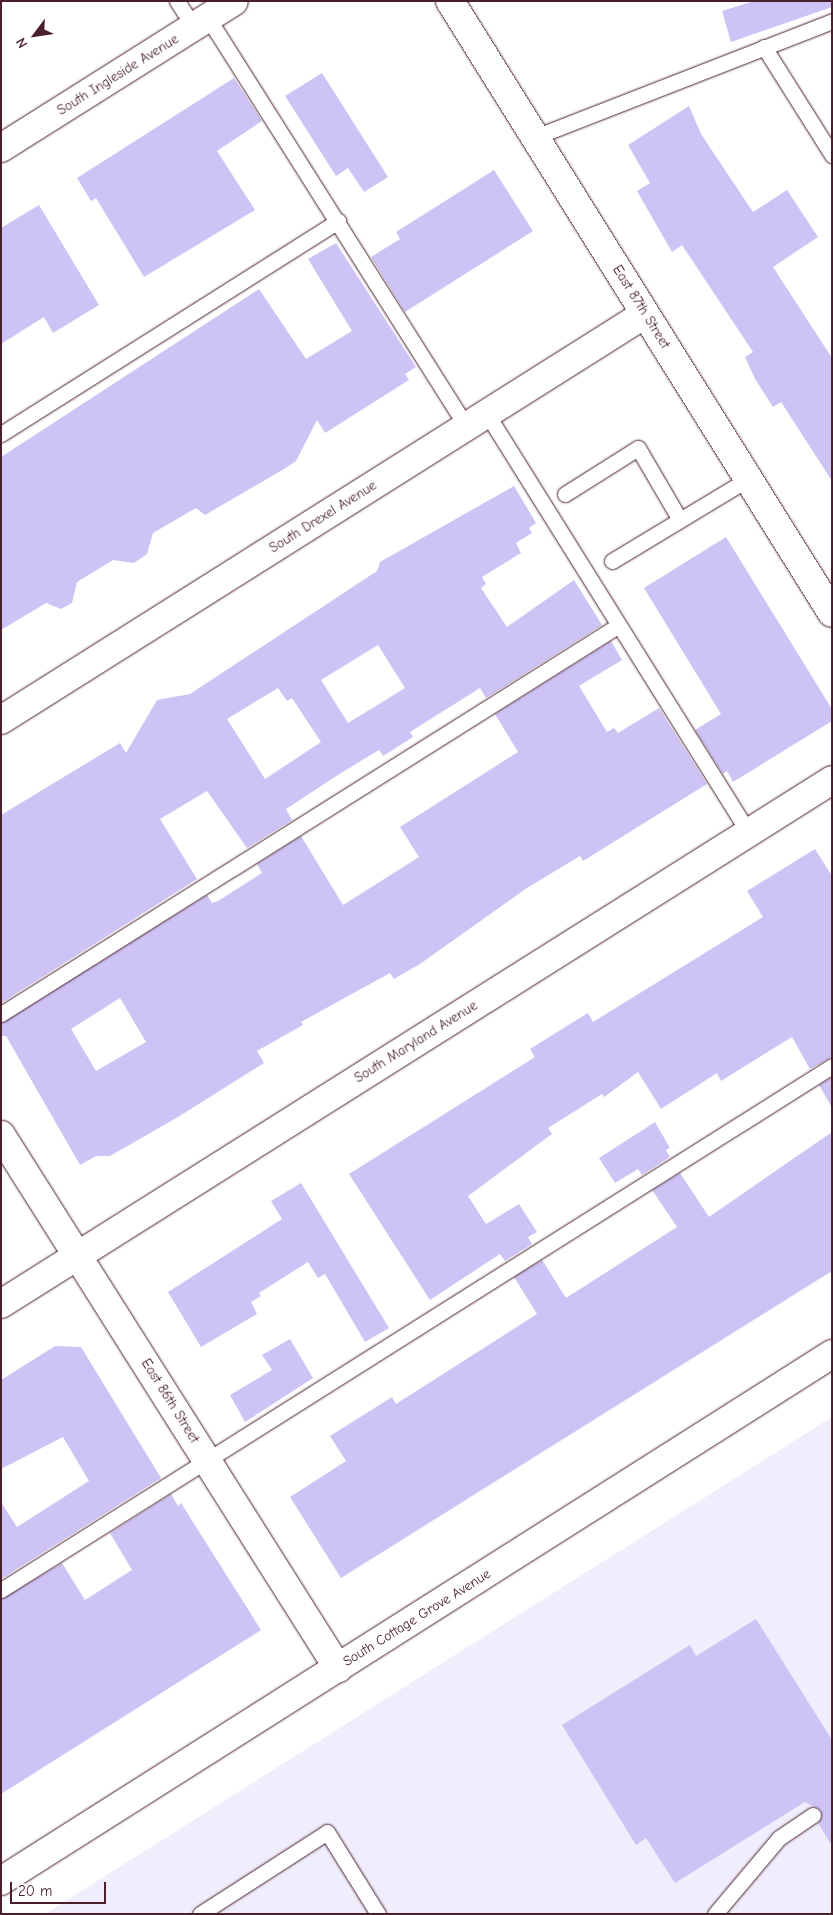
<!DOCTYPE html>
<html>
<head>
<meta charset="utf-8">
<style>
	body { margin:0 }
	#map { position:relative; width:833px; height:1915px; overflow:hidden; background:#fff; font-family:"Comic Neue",sans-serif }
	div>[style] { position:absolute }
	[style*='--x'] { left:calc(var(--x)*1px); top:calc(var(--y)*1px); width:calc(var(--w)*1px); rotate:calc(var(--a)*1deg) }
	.built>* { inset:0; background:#f0edfc }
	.building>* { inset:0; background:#cec3f5 }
	.roads { filter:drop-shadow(0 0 1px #4a1f2b) drop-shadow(0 0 1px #4a1f2b) }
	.lane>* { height:15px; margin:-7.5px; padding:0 7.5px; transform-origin:7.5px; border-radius:7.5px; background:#fff }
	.street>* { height:28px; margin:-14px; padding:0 14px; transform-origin:14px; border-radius:14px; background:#fff }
	.secondary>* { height:28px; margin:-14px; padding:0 14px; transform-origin:14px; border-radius:14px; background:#fff }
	span { translate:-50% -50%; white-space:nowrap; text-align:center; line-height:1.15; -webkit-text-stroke:5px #fff; paint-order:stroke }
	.street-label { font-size:14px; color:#4a1f2b }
	.frame { position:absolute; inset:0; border:2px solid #4a1f2b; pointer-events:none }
	.north { position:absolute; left:10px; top:10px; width:50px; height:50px; -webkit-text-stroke:4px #fff; paint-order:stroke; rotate:239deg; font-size:14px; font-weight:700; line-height:20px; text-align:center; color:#4a1f2b }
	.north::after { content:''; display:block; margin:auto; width:18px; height:22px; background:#4a1f2b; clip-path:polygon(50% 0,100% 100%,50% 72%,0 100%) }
	.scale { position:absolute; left:10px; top:1882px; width:96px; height:22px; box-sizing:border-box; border:2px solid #4a1f2b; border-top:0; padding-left:6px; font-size:15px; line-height:18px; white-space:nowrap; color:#4a1f2b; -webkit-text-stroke:4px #fff; paint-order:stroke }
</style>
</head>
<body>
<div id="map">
	<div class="built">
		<div style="clip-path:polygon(832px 1417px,832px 1914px,45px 1914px)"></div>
	</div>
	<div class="building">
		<div style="clip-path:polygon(754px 1px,832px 1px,832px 7px,731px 42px,722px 11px)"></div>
		<div style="clip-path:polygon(322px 73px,388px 177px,364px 192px,348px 168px,336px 176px,285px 96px)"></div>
		<div style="clip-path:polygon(234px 78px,262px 121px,217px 151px,255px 210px,144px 277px,96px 198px,91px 201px,77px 178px)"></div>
		<div style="clip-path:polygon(689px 106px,701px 134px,753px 212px,787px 190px,818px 237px,773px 267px,832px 358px,832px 481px,781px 402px,773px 407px,755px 379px,745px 357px,753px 352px,682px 245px,672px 252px,637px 191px,650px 183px,628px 145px)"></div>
		<div style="clip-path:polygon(494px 170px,533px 231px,405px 312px,371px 257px,400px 239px,396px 232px)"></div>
		<div style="clip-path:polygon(39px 205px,99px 305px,53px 333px,44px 317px,1px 344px,1px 228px)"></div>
		<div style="clip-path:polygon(336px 243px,416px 367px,405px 374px,409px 380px,325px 433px,317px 420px,296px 461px,284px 469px,205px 515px,196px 508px,153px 533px,147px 554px,134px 563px,113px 560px,77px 582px,72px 603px,61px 609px,46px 603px,1px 630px,1px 457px,259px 289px,306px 359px,352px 331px,308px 259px)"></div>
		<div style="clip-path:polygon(evenodd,514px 486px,536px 523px,529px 528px,532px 533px,516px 543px,521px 553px,482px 577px,486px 584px,481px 588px,507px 627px,574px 580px,602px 625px,486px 698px,480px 688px,410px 732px,413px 737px,383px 756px,379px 750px,341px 773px,286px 809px,292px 820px,247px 848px,207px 791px,160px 819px,197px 879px,1px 1003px,1px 815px,120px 743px,126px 753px,157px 700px,190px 694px,377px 571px,380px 562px,514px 486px,378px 645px,405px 688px,348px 723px,321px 680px,378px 645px,514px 486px,278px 688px,287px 701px,292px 698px,321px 742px,265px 779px,227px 719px,278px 688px)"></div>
		<div style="clip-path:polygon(726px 537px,832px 709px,832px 721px,733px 782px,727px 771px,723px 774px,695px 730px,721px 714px,644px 588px)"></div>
		<div style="clip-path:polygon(evenodd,611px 641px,622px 660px,579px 686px,607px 732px,614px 728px,618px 733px,659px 708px,707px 784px,583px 861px,580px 856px,527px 888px,420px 964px,394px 979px,390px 973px,301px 1022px,303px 1025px,257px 1051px,264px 1063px,178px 1117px,110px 1156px,96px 1156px,80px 1165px,6px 1036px,1px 1036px,1px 1023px,207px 895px,212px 903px,218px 901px,262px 873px,257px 864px,301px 836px,343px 905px,419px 857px,400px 827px,518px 752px,495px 714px,611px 641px,120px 998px,146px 1042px,96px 1071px,71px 1029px,120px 998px)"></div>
		<div style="clip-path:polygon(815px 849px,832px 876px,832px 1057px,810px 1069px,792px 1037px,721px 1081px,717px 1073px,661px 1109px,638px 1072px,604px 1097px,602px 1094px,548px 1128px,552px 1134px,468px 1196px,486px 1224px,519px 1204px,537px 1232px,528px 1237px,532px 1244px,505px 1261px,500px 1254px,430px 1300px,349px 1174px,535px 1057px,530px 1049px,562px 1029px,588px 1013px,593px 1022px,763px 917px,747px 891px)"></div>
		<div style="clip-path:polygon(832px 1077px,832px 1108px,819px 1085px)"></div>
		<div style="clip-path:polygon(655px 1122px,670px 1148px,666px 1150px,670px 1157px,642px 1175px,638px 1169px,615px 1183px,599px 1158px)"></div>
		<div style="clip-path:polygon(832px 1132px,832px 1271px,341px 1578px,290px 1497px,346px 1461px,330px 1436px,392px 1397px,396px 1404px,537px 1314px,514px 1277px,542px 1260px,566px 1298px,677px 1227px,652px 1190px,680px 1173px,709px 1217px)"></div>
		<div style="clip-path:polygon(301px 1183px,389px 1328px,365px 1342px,325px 1274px,318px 1278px,308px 1262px,259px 1293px,261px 1296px,251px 1302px,257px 1314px,201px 1347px,168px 1292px,282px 1219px,271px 1201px)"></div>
		<div style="clip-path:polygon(290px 1339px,313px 1378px,245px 1422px,230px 1395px,272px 1370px,262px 1355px)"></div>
		<div style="clip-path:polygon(55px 1346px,81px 1347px,161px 1478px,1px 1579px,1px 1502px,17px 1527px,89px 1481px,63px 1437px,1px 1469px,1px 1380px)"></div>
		<div style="clip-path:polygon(171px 1494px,178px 1506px,181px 1503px,261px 1630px,1px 1794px,1px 1599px,62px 1563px,85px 1600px,132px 1570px,110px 1533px)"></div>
		<div style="clip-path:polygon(756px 1619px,832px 1740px,832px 1846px,818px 1823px,821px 1810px,805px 1802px,675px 1883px,646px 1838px,636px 1845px,562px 1725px,690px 1645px,696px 1656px)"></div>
	</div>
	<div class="roads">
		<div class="lane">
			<div style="--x:177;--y:1;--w:31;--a:57"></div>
			<div style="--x:208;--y:18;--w:484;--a:57.7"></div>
			<div style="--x:764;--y:47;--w:128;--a:57.8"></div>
			<div style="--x:535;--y:137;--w:319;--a:-21.3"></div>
			<div style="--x:487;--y:414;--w:493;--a:58"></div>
			<div style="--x:1;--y:434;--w:399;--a:-32.3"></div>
			<div style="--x:565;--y:494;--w:86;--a:-32.2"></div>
			<div style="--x:638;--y:448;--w:83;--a:59.7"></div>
			<div style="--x:612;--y:561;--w:159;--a:-31.1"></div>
			<div style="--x:1;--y:1014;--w:730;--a:-32.19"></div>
			<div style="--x:1;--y:1590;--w:982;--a:-32.23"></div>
			<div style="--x:200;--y:1914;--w:151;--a:-32.8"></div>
			<div style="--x:327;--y:1832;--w:97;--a:58.1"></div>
			<div style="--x:715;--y:1914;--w:99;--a:-49.9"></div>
			<div style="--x:779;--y:1838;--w:41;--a:-34.1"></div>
		</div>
		<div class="street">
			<div style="--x:1;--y:148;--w:275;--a:-32.2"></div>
			<div style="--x:1;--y:720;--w:761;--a:-32.23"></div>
			<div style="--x:1;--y:1135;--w:631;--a:57.7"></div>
			<div style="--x:1;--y:1304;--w:982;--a:-32.23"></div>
		</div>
		<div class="secondary">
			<div style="--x:450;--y:1;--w:721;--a:58.03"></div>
			<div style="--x:1;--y:1881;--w:984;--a:-32.38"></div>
		</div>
	</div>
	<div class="street-label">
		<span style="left:118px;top:75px;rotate:-32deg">South Ingleside Avenue</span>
		<span style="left:641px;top:307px;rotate:58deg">East 87th Street</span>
		<span style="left:323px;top:517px;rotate:-32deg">South Drexel Avenue</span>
		<span style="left:416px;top:1042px;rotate:-32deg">South Maryland Avenue</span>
		<span style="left:170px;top:1401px;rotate:58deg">East 86th Street</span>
		<span style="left:417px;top:1618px;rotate:-32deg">South Cottage Grove Avenue</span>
	</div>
	<div class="frame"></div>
	<div class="north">N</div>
	<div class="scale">20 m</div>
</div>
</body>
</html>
